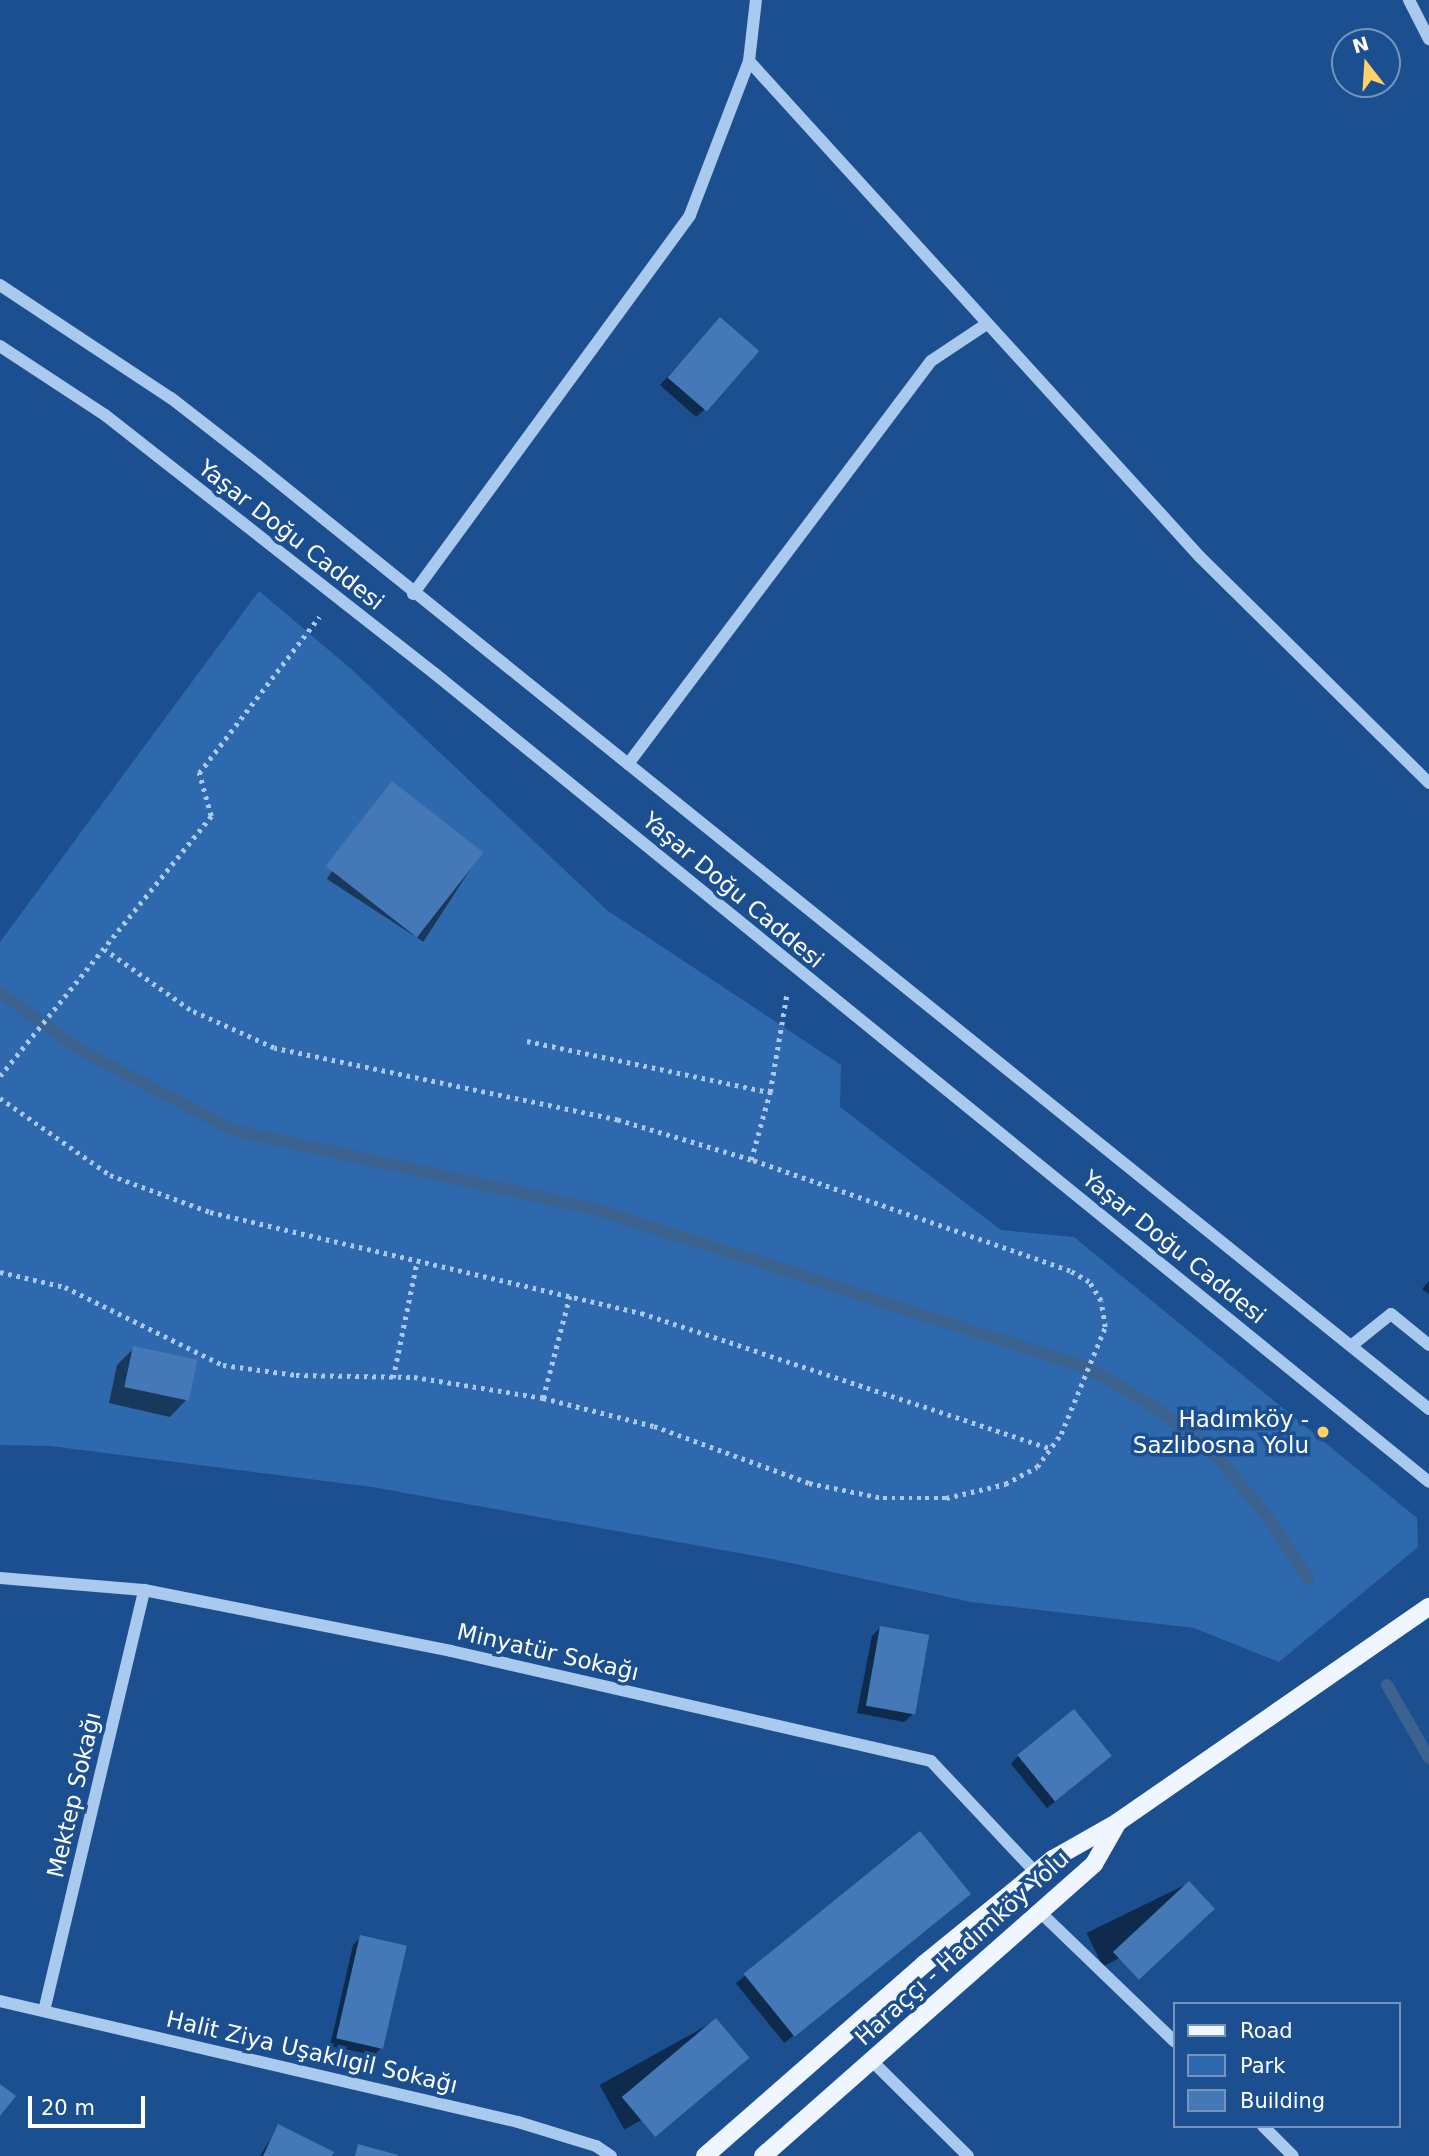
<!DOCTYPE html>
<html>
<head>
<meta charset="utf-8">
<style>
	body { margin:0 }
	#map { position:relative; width:1429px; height:2156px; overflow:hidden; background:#1b4f8f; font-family:"DejaVu Sans",sans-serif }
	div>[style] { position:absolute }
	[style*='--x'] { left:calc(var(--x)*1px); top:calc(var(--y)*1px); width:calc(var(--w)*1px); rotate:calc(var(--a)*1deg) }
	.green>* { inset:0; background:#2e69ad }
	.shadow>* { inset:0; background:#0007; transform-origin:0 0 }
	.stream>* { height:12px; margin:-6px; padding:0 6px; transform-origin:6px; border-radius:6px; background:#3c6290 }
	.building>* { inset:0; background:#4478b7; transform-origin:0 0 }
	.path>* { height:4.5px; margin-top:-2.25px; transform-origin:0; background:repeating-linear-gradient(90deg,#a9c9ee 0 3.5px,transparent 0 8.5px) }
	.minor>* { height:12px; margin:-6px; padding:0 6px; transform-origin:6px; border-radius:6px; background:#a9c9ee }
	.major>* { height:18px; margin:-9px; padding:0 9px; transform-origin:9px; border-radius:9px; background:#f0f6ff }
	.dots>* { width:19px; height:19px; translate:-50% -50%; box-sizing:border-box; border:4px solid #1b4f8f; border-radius:50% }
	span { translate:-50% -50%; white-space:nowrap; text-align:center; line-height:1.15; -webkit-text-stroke:7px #1b4f8f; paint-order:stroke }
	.street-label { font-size:23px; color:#fff }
	.poi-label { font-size:23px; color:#fff }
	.right { translate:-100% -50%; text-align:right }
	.legend { position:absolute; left:1173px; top:2002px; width:228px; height:126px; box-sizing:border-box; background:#1b4f8f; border:2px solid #7695bc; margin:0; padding:9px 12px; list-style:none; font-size:21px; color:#fff }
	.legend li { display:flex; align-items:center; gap:14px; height:35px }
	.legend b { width:35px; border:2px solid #7695bc }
	.north { position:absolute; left:1331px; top:28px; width:70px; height:70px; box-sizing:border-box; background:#1b4f8f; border:2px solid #7695bc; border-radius:50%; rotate:343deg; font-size:19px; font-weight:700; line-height:28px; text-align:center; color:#fff }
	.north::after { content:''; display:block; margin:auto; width:24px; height:32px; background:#ffd166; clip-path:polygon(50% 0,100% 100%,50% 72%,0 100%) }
	.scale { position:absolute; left:28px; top:2096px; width:117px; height:32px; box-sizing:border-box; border:4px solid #fff; border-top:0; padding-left:9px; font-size:21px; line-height:24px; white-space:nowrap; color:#fff; -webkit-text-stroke:5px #1b4f8f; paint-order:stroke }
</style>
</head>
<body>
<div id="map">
	<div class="green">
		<div style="clip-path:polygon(259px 591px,350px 668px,608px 911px,841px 1065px,840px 1107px,1001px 1230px,1074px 1237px,1417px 1518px,1418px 1547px,1279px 1662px,1194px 1628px,971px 1602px,772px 1559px,372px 1487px,50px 1446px,0 1445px,0 942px)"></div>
	</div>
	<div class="shadow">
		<div style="clip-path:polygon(713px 327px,704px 410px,696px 417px,660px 385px)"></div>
		<div style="left:384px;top:791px;width:115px;height:105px;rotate:33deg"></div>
		<div style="clip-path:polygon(1429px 1281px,1429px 1294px,1422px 1289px)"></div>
		<div style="clip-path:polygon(134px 1348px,186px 1400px,170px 1417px,109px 1403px,117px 1365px)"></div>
		<div style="clip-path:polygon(880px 1628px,912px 1715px,904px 1722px,857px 1713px,872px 1636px)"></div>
		<div style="clip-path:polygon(1018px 1756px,1102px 1763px,1047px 1808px,1011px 1764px)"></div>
		<div style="left:920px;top:1834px;width:77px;height:237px;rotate:51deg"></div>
		<div style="left:1189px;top:1883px;width:37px;height:114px;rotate:64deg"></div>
		<div style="clip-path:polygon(361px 1937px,382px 2047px,374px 2055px,330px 2046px,353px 1945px)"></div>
		<div style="left:715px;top:2021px;width:51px;height:132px;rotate:61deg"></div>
		<div style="clip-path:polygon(279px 2126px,330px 2156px,260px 2156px)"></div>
	</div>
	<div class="stream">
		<div style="--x:0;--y:993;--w:100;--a:35.3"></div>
		<div style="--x:82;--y:1051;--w:170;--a:27.6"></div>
		<div style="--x:233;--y:1130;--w:371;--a:12.3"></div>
		<div style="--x:595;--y:1209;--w:518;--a:17.88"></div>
		<div style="--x:1088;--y:1368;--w:73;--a:30.4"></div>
		<div style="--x:1151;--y:1405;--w:67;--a:35.3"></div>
		<div style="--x:1206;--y:1444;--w:96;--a:49.7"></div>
		<div style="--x:1268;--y:1517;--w:74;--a:57.2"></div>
		<div style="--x:1387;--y:1685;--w:84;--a:60.1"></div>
	</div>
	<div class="building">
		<div style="left:720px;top:317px;width:52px;height:80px;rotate:41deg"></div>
		<div style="left:392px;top:781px;width:116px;height:108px;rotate:38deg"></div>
		<div style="left:133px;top:1346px;width:66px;height:42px;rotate:12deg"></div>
		<div style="left:880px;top:1626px;width:50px;height:81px;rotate:10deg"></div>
		<div style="left:1074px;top:1709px;width:60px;height:73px;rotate:51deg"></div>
		<div style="left:920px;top:1831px;width:81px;height:227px;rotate:51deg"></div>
		<div style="left:1189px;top:1881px;width:38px;height:104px;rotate:47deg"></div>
		<div style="left:360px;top:1935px;width:48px;height:106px;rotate:13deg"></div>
		<div style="left:716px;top:2018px;width:52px;height:123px;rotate:50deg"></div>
		<div style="clip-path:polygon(0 2084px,16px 2096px,0 2116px)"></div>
		<div style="clip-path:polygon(278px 2124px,334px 2152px,332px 2156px,263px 2156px)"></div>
		<div style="clip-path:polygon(358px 2144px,398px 2155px,398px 2156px,355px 2156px)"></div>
	</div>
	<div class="path">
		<div style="--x:527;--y:1041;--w:248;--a:11.9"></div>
		<div style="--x:0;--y:1076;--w:335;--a:-50.9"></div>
		<div style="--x:211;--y:816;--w:45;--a:-105.6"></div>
		<div style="--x:199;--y:773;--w:197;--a:-52.4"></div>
		<div style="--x:0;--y:1098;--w:134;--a:35"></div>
		<div style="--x:110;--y:1175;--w:107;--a:20.3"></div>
		<div style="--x:210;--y:1212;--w:443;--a:13.2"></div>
		<div style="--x:641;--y:1313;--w:430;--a:18.3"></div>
		<div style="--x:751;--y:1160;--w:71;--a:-74.4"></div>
		<div style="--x:770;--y:1092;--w:100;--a:-80.3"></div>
		<div style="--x:0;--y:1272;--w:67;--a:13"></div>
		<div style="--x:65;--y:1287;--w:176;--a:26.3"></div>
		<div style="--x:223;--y:1365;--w:74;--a:7.8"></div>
		<div style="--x:296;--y:1375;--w:118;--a:1"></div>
		<div style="--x:414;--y:1377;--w:131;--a:9.2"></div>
		<div style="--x:543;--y:1398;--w:114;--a:14.2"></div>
		<div style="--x:654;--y:1426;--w:165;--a:20.2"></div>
		<div style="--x:809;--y:1483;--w:76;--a:11.5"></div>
		<div style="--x:883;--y:1498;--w:63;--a:0"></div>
		<div style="--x:946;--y:1498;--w:61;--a:-13.3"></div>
		<div style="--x:1005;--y:1484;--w:36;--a:-28"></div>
		<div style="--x:1037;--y:1467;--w:41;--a:-54"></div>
		<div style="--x:1061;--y:1434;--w:116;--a:-67.6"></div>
		<div style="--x:1105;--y:1327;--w:26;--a:-99"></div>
		<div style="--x:1101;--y:1301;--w:22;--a:-122"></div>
		<div style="--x:1089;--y:1282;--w:22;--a:-150"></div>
		<div style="--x:1070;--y:1271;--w:338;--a:-160.8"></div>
		<div style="--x:751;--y:1160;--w:139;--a:-163.3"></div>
		<div style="--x:618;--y:1120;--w:351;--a:-168.2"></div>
		<div style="--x:274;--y:1048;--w:92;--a:-155.7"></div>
		<div style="--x:190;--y:1010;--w:104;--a:-144.8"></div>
		<div style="--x:393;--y:1378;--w:119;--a:-78.4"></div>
		<div style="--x:543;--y:1398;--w:107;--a:-75.4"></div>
	</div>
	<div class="minor">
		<div style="--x:1409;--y:0;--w:44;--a:62.9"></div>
		<div style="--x:749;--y:61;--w:670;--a:47.72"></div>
		<div style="--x:1200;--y:557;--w:322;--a:44.6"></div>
		<div style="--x:0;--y:285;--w:205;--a:33.5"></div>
		<div style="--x:171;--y:398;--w:109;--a:37.9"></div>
		<div style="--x:257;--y:465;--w:1505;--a:38.85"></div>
		<div style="--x:0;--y:346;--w:126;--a:33.3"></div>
		<div style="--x:105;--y:415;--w:418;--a:38.1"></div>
		<div style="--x:434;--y:673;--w:1282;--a:39.11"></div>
		<div style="--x:413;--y:594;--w:469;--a:-53.8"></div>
		<div style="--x:690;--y:215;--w:165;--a:-69"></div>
		<div style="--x:749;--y:61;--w:61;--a:-83.5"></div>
		<div style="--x:628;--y:764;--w:504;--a:-53.06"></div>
		<div style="--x:931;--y:361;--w:65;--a:-33.7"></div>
		<div style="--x:1351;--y:1346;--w:51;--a:-38.7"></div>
		<div style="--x:1391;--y:1314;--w:49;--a:39.2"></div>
		<div style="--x:0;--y:1578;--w:144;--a:4.8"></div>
		<div style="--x:144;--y:1590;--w:313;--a:11.2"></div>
		<div style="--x:451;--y:1651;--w:492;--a:12.9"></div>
		<div style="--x:931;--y:1761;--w:154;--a:46.8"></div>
		<div style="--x:1040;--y:1912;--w:187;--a:43.9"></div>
		<div style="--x:0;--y:2001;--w:532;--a:13.15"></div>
		<div style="--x:518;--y:2122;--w:82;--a:17.1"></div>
		<div style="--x:596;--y:2146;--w:18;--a:34"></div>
		<div style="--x:44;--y:2011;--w:433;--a:-76.6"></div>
		<div style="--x:872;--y:2061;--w:135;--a:44.7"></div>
		<div style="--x:1263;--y:2126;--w:42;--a:45"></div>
	</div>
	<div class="major">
		<div style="--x:705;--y:2156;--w:290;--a:-41.2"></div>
		<div style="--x:923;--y:1965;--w:168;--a:-39.2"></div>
		<div style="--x:1053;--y:1859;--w:75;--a:-29.6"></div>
		<div style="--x:1118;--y:1822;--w:378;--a:-34.7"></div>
		<div style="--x:763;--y:2156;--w:441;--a:-41.4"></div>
		<div style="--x:1094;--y:1864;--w:48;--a:-60.3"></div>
	</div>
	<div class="dots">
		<div style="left:1323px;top:1432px;background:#ffd166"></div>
	</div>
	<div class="street-label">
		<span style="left:291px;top:535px;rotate:38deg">Yaşar Doğu Caddesi</span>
		<span style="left:733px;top:890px;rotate:40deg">Yaşar Doğu Caddesi</span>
		<span style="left:1174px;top:1247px;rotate:39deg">Yaşar Doğu Caddesi</span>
		<span style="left:548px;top:1652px;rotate:13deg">Minyatür Sokağı</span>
		<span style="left:74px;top:1795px;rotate:-77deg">Mektep Sokağı</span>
		<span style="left:962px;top:1948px;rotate:-42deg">Haraççı - Hadımköy Yolu</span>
		<span style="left:312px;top:2052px;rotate:13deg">Halit Ziya Uşaklıgil Sokağı</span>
	</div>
	<div class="poi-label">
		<span class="right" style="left:1309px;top:1432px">Hadımköy -<br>Sazlıbosna Yolu</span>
	</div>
	<ul class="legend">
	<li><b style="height:9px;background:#f0f6ff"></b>Road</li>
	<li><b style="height:19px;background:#2e69ad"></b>Park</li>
	<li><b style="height:19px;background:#4478b7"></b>Building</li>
	</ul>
	<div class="north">N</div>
	<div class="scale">20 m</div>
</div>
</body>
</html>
